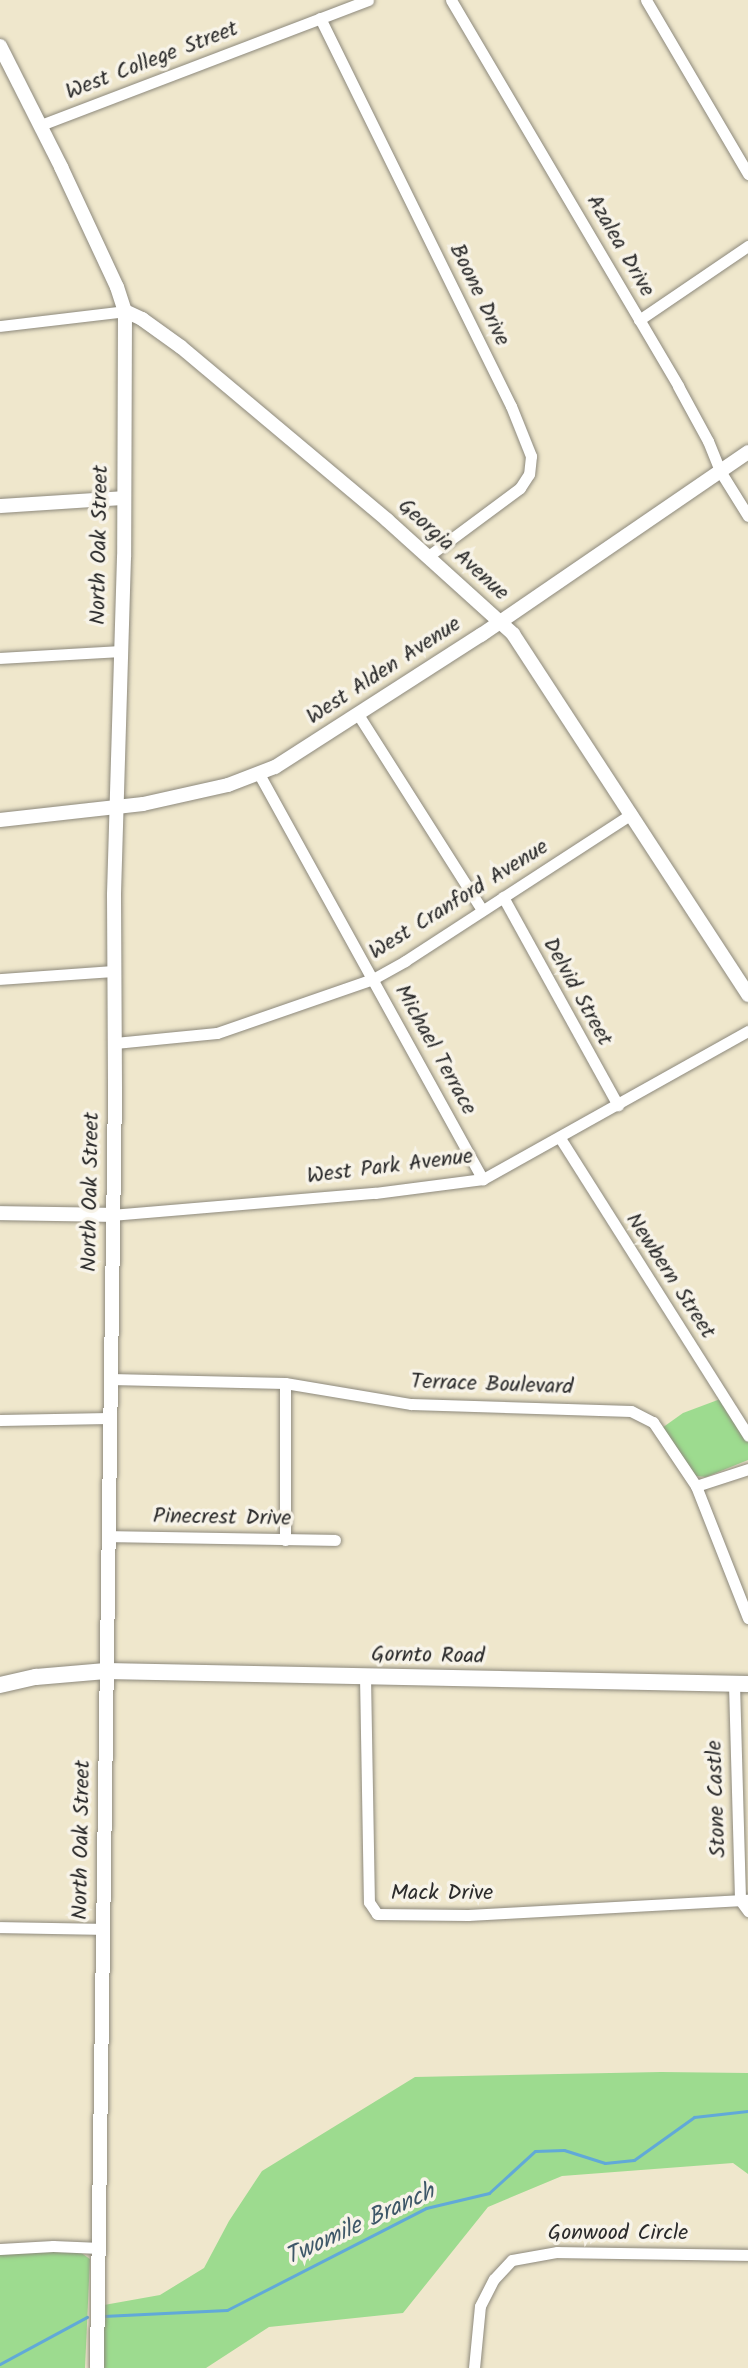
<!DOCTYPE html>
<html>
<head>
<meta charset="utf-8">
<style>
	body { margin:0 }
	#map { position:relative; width:748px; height:2368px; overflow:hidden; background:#efe7cc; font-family:Kalam,sans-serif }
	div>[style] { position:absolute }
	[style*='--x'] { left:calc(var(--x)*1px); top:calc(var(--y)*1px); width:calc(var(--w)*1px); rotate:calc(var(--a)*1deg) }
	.green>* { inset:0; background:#9ddb8f }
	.stream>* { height:3px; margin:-1.5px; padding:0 1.5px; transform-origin:1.5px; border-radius:1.5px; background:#61a9d8 }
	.roads { filter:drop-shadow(0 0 2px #8d897c) drop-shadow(0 0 2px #8d897c) }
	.minor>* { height:11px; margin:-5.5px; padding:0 5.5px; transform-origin:5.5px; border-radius:5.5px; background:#fff }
	.tertiary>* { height:14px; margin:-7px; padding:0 7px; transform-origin:7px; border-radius:7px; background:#fff }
	.secondary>* { height:16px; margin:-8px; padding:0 8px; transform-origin:8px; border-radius:8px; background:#fff }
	span { translate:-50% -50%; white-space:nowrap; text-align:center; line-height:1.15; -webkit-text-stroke:7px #f7f3e8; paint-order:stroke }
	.street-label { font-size:22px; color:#2b2b2b }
	.water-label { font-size:24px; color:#3e5768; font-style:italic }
</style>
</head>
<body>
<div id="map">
	<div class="green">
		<div style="clip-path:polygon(723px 1398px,748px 1440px,748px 1460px,706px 1477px,696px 1476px,662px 1428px,683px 1413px)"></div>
		<div style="clip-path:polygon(661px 2072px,748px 2073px,748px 2174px,733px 2163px,562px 2176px,488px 2207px,403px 2313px,269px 2327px,206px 2368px,103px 2368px,104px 2305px,160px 2295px,204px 2268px,229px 2221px,262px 2171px,415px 2077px)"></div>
		<div style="clip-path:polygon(20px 2250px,80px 2252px,90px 2259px,85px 2368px,0 2368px,0 2252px)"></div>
	</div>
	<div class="stream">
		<div style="--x:103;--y:2316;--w:124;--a:-2.8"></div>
		<div style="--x:227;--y:2310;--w:224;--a:-27.1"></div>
		<div style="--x:426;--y:2208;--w:65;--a:-13.4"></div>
		<div style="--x:489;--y:2193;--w:62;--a:-42.4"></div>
		<div style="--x:535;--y:2151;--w:29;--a:-2"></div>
		<div style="--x:564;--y:2150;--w:43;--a:17.6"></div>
		<div style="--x:605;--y:2163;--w:29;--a:-6"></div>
		<div style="--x:634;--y:2160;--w:74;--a:-35.6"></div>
		<div style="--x:694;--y:2117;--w:54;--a:-6.3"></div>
		<div style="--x:0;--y:2364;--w:99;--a:-28.4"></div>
	</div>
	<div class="roads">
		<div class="minor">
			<div style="--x:451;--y:0;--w:448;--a:59.5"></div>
			<div style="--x:678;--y:386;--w:63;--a:61.4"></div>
			<div style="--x:708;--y:441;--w:32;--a:68"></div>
			<div style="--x:720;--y:471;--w:53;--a:58.1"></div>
			<div style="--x:646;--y:0;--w:202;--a:59.6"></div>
			<div style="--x:320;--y:18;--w:432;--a:63.8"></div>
			<div style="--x:511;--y:406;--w:54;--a:68.2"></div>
			<div style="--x:531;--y:456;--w:18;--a:96"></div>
			<div style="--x:529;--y:474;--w:17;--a:123"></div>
			<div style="--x:520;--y:488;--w:116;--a:143.4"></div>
			<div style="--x:41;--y:125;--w:350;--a:-20.9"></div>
			<div style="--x:639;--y:320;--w:132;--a:-34.2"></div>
			<div style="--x:0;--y:326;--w:126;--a:-6.8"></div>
			<div style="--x:0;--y:658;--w:120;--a:-3.3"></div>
			<div style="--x:359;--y:716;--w:230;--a:57.6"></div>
			<div style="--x:259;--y:774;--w:463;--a:61.1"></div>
			<div style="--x:503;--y:897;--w:238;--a:61.1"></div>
			<div style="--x:0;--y:979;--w:115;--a:-4"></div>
			<div style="--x:115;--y:1043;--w:102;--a:-5.6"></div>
			<div style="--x:217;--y:1033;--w:165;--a:-19.1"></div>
			<div style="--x:373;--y:979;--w:37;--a:-29"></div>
			<div style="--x:405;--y:961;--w:270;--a:-33"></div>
			<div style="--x:560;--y:1138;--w:352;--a:57.7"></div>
			<div style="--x:111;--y:1215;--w:265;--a:-4.8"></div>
			<div style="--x:375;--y:1193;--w:109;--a:-7.4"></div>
			<div style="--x:483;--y:1179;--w:304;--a:-29.2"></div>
			<div style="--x:110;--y:1379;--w:175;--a:1.3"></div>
			<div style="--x:285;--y:1383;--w:128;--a:9.5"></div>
			<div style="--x:411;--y:1404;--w:220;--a:1.8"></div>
			<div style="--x:631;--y:1411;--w:25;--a:27"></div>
			<div style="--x:653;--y:1422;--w:77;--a:56.1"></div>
			<div style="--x:696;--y:1486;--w:142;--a:68.5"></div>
			<div style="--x:0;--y:1420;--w:109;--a:-1.1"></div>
			<div style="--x:696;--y:1486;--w:55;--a:-18.1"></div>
			<div style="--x:108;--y:1536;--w:227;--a:1"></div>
			<div style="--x:285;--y:1540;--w:157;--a:-90"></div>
			<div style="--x:365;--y:1676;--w:226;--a:89"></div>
			<div style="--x:369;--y:1902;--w:14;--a:56"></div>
			<div style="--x:377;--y:1914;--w:91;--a:0.6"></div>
			<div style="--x:468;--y:1915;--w:280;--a:-3.1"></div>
			<div style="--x:734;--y:1684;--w:216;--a:88.4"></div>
			<div style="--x:740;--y:1900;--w:14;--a:54"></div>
			<div style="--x:0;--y:1927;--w:103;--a:1.1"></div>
			<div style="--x:0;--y:2249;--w:53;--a:-3.2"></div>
			<div style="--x:53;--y:2246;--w:47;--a:2.4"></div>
			<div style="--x:474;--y:2368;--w:62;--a:-84.5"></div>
			<div style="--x:480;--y:2306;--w:30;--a:-63"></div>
			<div style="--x:494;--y:2279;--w:26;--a:-47"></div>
			<div style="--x:512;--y:2260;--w:46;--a:-10.1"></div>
			<div style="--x:557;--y:2252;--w:191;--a:0.9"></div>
		</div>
		<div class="tertiary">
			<div style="--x:0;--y:46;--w:136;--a:63.2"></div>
			<div style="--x:61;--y:167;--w:132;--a:65"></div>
			<div style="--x:117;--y:287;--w:25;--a:72"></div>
			<div style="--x:125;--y:311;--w:246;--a:90.2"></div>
			<div style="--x:124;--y:557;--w:338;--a:91.7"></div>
			<div style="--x:114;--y:895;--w:195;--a:89.7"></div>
			<div style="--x:115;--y:1090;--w:1278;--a:90.81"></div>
			<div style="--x:125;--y:311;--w:19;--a:25"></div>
			<div style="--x:142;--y:319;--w:48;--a:35.7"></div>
			<div style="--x:181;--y:347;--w:269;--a:40"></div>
			<div style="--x:387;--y:520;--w:170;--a:42.1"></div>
			<div style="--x:513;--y:634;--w:431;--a:56.9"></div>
			<div style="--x:0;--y:506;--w:123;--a:-3.7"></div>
			<div style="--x:0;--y:820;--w:144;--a:-6.4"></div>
			<div style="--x:143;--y:804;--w:87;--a:-12.6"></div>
			<div style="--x:228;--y:785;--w:50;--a:-21"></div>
			<div style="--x:275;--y:767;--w:245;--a:-32.7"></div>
			<div style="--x:481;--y:635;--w:324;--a:-34.4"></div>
			<div style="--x:0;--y:1213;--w:111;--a:1"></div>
		</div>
		<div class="secondary">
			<div style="--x:0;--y:1685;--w:37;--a:-13"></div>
			<div style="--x:36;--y:1677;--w:70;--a:-4.9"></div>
			<div style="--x:106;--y:1671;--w:642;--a:1.16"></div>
		</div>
	</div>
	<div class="street-label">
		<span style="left:152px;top:61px;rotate:-21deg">West College Street</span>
		<span style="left:620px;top:246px;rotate:60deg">Azalea Drive</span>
		<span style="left:479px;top:295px;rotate:64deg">Boone Drive</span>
		<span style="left:100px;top:545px;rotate:-89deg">North Oak Street</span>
		<span style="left:453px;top:550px;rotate:42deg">Georgia Avenue</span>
		<span style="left:384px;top:671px;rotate:-33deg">West Alden Avenue</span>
		<span style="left:459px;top:900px;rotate:-32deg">West Cranford Avenue</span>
		<span style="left:577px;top:992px;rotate:61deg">Delvid Street</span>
		<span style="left:435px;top:1050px;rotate:61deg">Michael Terrace</span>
		<span style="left:390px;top:1167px;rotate:-7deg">West Park Avenue</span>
		<span style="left:91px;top:1192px;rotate:-89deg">North Oak Street</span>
		<span style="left:670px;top:1276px;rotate:57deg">Newbern Street</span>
		<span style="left:492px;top:1385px;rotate:2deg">Terrace Boulevard</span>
		<span style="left:222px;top:1518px;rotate:1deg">Pinecrest Drive</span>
		<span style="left:428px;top:1656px;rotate:1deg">Gornto Road</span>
		<span style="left:717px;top:1799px;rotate:-92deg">Stone Castle</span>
		<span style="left:82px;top:1840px;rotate:-89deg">North Oak Street</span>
		<span style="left:442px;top:1894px">Mack Drive</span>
		<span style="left:618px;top:2234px">Gonwood Circle</span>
	</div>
	<div class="water-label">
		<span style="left:360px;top:2225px;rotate:-25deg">Twomile Branch</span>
	</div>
</div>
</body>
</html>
